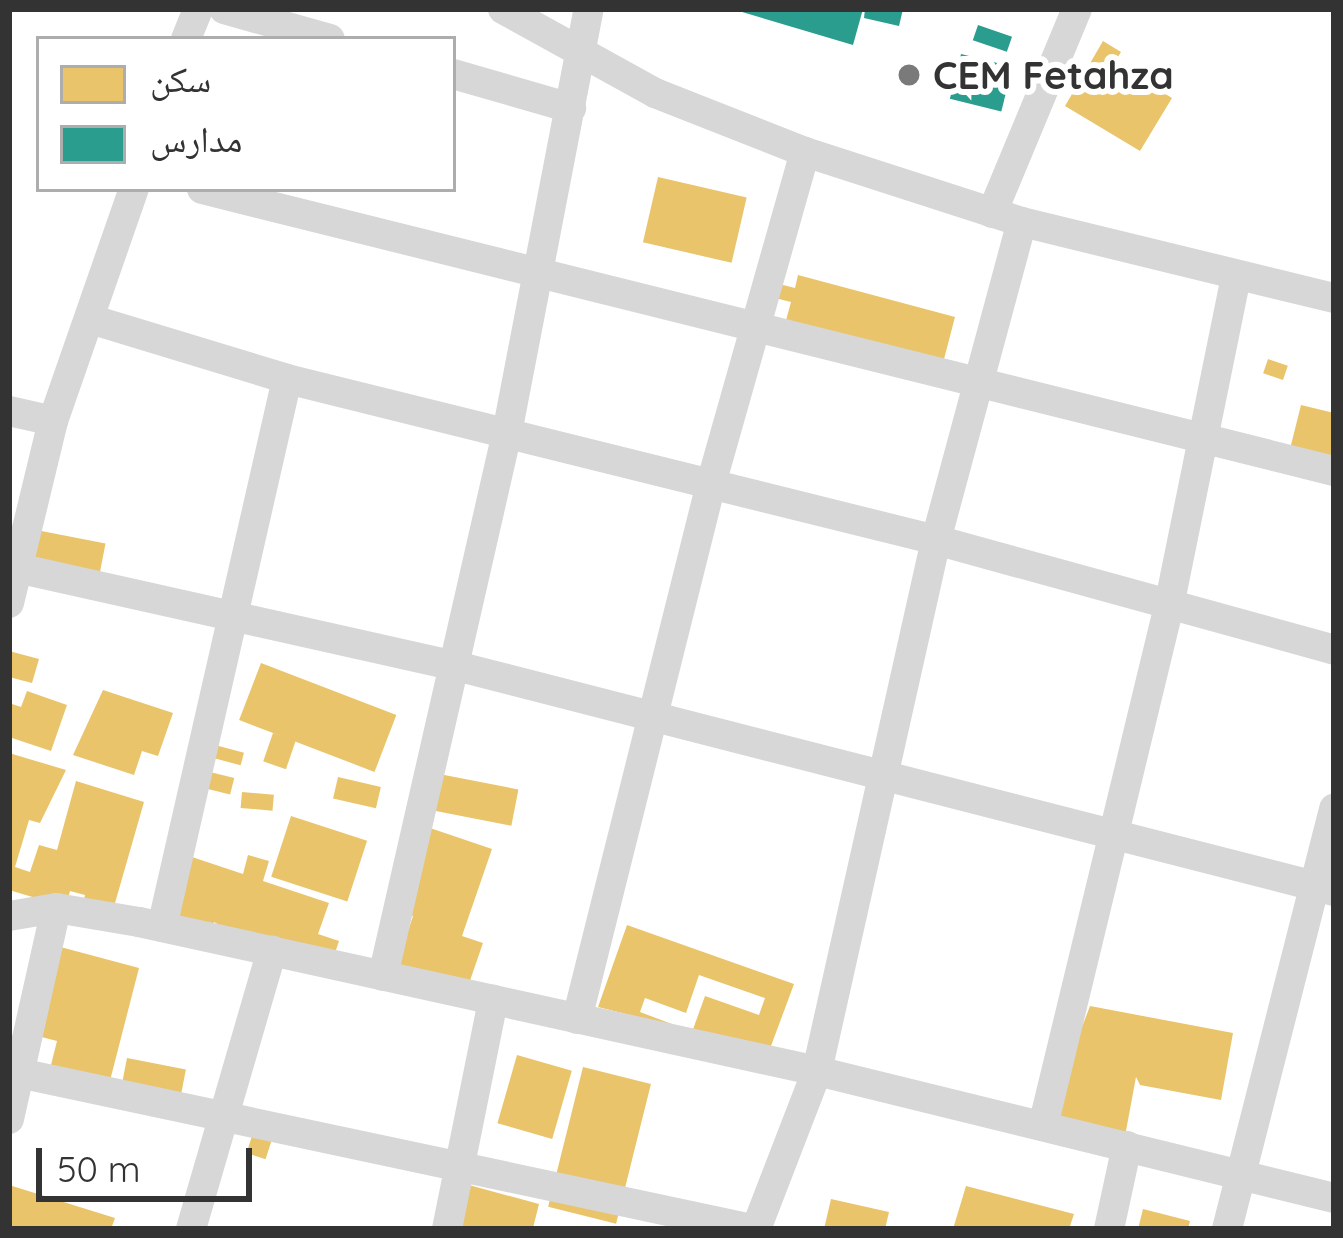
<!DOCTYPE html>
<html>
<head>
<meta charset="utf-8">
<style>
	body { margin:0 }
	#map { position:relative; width:1343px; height:1238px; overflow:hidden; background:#fff; font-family:Quicksand,"Noto Naskh Arabic",sans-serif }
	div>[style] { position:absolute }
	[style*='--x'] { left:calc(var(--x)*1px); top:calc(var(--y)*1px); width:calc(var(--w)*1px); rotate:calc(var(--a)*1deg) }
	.homes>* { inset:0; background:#e9c46a; transform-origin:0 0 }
	.schools>* { inset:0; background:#2a9d8f; transform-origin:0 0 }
	.street>* { height:30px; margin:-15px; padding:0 15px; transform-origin:15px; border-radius:15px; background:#d7d7d7 }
	.dots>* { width:33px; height:33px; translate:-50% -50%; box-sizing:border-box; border:6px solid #fff; border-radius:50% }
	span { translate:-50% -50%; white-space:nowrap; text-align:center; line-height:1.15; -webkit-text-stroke:12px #fff; paint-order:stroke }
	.poi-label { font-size:39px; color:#333; font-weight:700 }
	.left { translate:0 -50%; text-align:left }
	.frame { position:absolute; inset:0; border:12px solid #333; pointer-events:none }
	.legend { position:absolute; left:36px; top:36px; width:420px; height:156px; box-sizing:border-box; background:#fff; border:3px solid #adadad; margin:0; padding:15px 21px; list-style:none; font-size:36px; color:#333 }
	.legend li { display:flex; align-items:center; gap:24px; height:60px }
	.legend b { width:60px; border:3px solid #adadad }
	.scale { position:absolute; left:36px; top:1148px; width:216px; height:54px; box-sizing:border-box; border:6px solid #333; border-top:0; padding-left:15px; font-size:36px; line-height:42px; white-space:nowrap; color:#333; -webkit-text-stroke:9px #fff; paint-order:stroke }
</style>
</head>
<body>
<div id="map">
	<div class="homes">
		<div style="clip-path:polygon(1103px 41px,1121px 52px,1114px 63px,1172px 98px,1140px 151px,1065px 106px)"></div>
		<div style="left:658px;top:177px;width:91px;height:67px;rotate:13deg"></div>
		<div style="clip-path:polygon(798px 275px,955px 317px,938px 382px,779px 346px,791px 302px,771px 297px,775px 283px,795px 288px)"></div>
		<div style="left:1268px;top:359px;width:21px;height:15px;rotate:19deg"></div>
		<div style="clip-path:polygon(1301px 405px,1334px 413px,1334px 469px,1284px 473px)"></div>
		<div style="left:26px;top:528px;width:81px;height:51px;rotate:11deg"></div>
		<div style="clip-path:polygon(9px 651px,39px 659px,32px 683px,9px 677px)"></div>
		<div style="left:261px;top:663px;width:145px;height:61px;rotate:21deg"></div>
		<div style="clip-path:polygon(103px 690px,173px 713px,158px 756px,142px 751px,134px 775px,73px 755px)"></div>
		<div style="clip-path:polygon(27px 691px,67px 705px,51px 751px,9px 737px,9px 703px,21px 707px)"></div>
		<div style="left:273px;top:733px;width:24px;height:30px;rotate:19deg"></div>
		<div style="left:215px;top:745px;width:30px;height:13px;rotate:15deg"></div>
		<div style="clip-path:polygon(9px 753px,66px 770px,40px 823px,29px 820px,15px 867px,30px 872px,39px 845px,57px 850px,76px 781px,144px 802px,111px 917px,82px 908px,85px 895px,70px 891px,66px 907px,9px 890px)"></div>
		<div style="left:210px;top:772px;width:25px;height:17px;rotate:14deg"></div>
		<div style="left:434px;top:773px;width:86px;height:37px;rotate:11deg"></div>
		<div style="left:338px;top:777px;width:44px;height:22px;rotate:13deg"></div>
		<div style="left:242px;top:792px;width:32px;height:16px;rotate:5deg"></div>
		<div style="left:291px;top:816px;width:80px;height:64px;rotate:18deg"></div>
		<div style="clip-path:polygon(430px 828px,492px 849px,462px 936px,483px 943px,465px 995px,395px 971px,413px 916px,400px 911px)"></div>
		<div style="clip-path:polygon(186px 855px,243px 874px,248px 855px,269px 861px,263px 881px,329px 903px,318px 934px,339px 941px,330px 968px,275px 936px,269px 954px,214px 922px,208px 941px,163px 926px)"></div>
		<div style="clip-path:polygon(627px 925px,794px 984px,761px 1073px,687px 1046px,705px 996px,759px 1015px,765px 998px,699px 975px,686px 1013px,645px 998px,640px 1012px,685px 1029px,598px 1007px)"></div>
		<div style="clip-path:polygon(53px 945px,139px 968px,105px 1100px,46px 1085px,57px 1041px,30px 1034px)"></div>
		<div style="clip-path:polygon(1090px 1006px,1233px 1033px,1221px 1100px,1140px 1085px,1136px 1077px,1123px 1147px,1041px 1135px)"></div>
		<div style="left:517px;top:1055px;width:57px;height:71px;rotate:16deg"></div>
		<div style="left:127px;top:1058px;width:60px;height:50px;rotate:11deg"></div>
		<div style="left:583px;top:1067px;width:70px;height:144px;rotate:14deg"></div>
		<div style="left:253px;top:1133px;width:20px;height:21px;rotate:18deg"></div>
		<div style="clip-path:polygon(9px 1185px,115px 1218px,111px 1229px,9px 1229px)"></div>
		<div style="clip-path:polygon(469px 1185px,539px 1204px,533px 1228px,453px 1229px)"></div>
		<div style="clip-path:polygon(966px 1186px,1074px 1214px,1069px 1229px,953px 1229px)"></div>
		<div style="clip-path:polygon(831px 1199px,889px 1212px,885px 1229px,824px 1229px)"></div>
		<div style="clip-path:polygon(1143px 1209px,1190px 1221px,1188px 1229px,1138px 1229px)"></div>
	</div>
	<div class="schools">
		<div style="clip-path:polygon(732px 9px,863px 9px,853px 45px)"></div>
		<div style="clip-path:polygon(865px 9px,903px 9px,899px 26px,864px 18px)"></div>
		<div style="left:978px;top:25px;width:36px;height:16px;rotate:19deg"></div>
		<div style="left:961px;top:54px;width:53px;height:46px;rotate:14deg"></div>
	</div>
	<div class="street">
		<div style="--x:224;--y:9;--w:110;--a:15.8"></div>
		<div style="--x:503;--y:9;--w:174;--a:28.9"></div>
		<div style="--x:655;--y:93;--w:161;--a:21.5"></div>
		<div style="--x:805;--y:152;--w:228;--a:17.9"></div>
		<div style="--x:1022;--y:222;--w:321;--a:13.7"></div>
		<div style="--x:186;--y:39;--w:32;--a:-68"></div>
		<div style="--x:453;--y:74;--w:123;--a:16.1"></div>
		<div style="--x:202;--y:189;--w:1167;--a:13.99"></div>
		<div style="--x:992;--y:213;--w:221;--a:-67.4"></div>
		<div style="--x:90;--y:319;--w:206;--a:16.9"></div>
		<div style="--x:287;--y:379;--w:669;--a:13.93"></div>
		<div style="--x:936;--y:540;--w:413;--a:15.4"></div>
		<div style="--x:9;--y:411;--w:45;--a:12.8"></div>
		<div style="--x:17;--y:568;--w:450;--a:12.6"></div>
		<div style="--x:456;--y:666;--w:906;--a:14.37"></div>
		<div style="--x:9;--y:603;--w:187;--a:-76.4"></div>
		<div style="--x:53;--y:421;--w:246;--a:-70.8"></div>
		<div style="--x:9;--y:916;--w:48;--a:-9.7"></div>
		<div style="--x:56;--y:908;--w:84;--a:9.6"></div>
		<div style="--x:139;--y:922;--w:694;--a:12.39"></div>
		<div style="--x:817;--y:1071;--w:532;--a:13.8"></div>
		<div style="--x:162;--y:927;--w:562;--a:-77.15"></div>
		<div style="--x:383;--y:976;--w:557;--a:-77.14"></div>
		<div style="--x:507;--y:433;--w:432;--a:-79.1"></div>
		<div style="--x:577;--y:1019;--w:552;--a:-75.94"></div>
		<div style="--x:711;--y:484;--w:345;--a:-74.2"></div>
		<div style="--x:19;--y:1073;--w:749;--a:12.01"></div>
		<div style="--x:9;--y:1119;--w:216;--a:-77.4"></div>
		<div style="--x:1043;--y:1126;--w:535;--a:-76.38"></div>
		<div style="--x:1169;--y:606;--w:335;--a:-78.5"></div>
		<div style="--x:191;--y:1229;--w:290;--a:-73.8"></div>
		<div style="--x:447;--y:1229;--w:234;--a:-78.6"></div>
		<div style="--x:756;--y:1229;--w:169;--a:-68.9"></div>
		<div style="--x:817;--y:1071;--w:544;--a:-77.37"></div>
		<div style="--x:936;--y:540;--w:329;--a:-74.9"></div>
		<div style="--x:1109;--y:1229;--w:85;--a:-77.8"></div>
		<div style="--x:1227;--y:1229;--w:434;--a:-75.7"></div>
	</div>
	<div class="dots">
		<div style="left:909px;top:75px;background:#7a7a7a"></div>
	</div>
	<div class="poi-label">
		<span class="left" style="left:933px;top:75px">CEM Fetahza</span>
	</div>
	<div class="frame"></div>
	<ul class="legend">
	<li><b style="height:33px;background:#e9c46a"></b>سكن</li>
	<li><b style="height:33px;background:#2a9d8f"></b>مدارس</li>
	</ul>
	<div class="scale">50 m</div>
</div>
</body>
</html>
